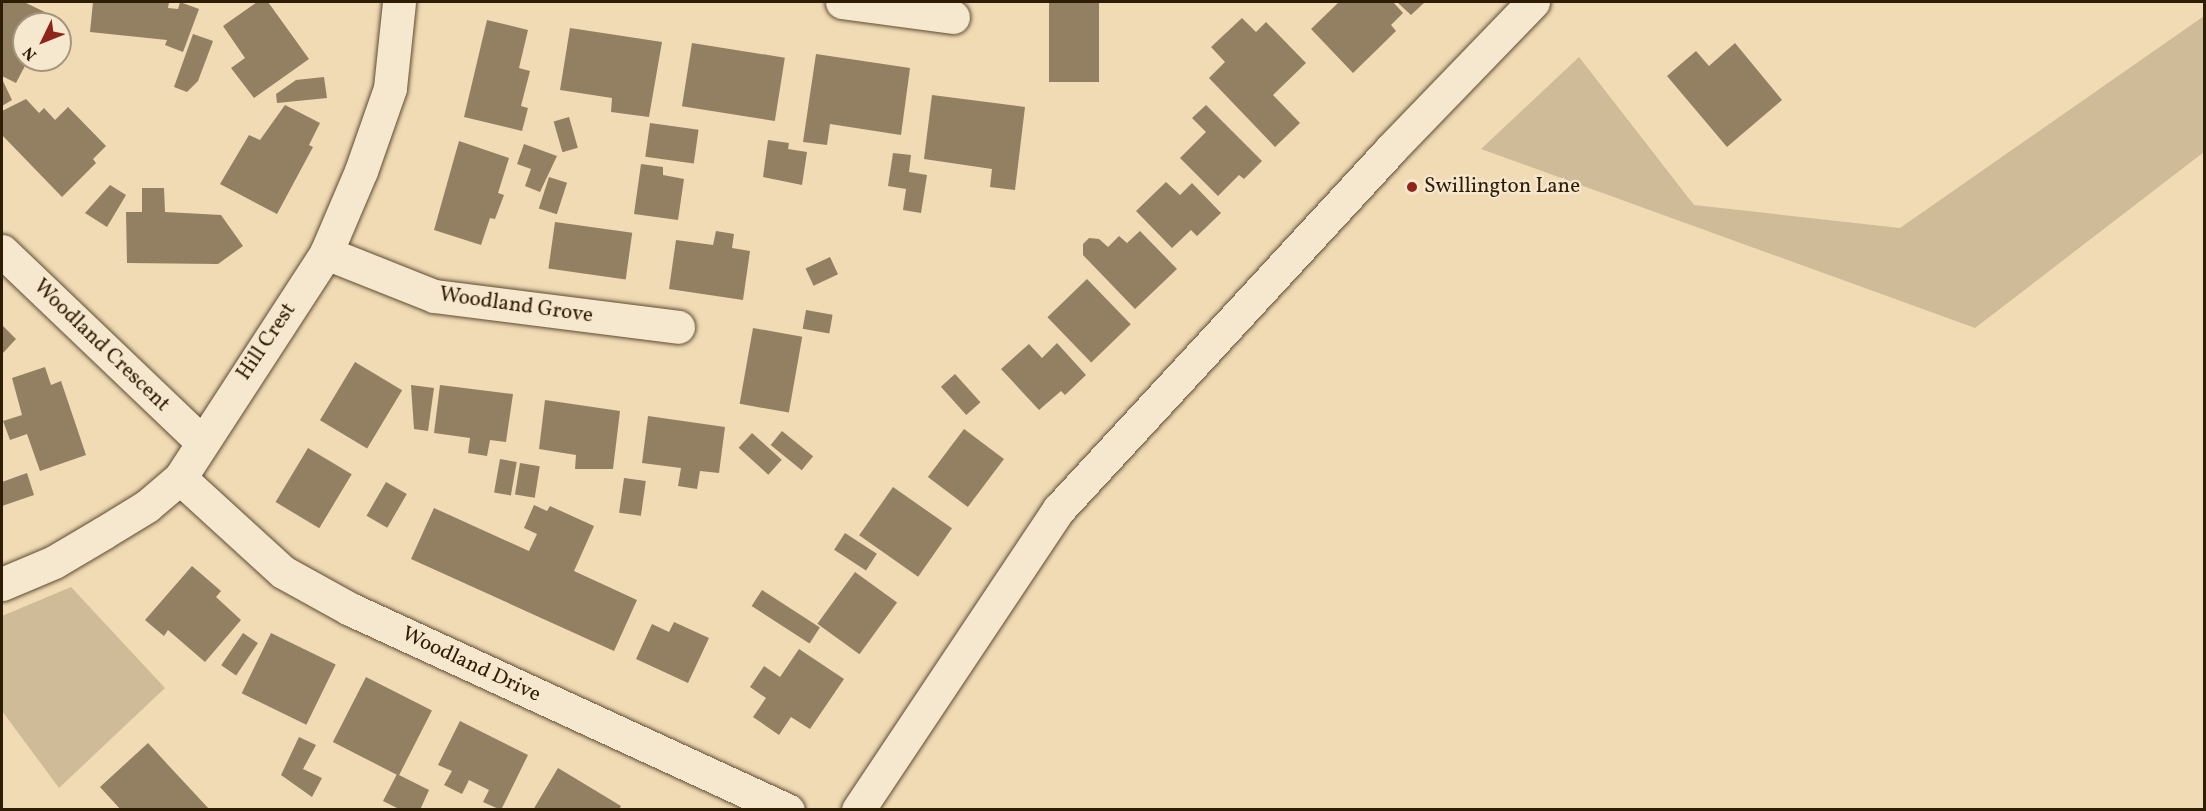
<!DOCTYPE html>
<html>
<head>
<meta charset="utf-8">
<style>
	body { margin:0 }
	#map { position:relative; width:2206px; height:811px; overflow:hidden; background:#f0dbb5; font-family:Vollkorn,serif }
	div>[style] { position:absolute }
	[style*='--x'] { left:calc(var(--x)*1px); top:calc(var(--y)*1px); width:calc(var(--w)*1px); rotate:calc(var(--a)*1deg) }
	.green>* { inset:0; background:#cfbb97 }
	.building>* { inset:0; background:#937f61; transform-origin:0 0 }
	.roads { filter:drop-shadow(0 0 2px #5f4c31) drop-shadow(0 0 2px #5f4c31) }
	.street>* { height:33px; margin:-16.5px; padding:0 16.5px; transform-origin:16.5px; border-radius:16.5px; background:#f5e8cf }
	.secondary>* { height:33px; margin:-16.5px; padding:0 16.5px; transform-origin:16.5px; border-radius:16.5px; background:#f5e8cf }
	.dots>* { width:16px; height:16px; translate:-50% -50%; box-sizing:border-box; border:3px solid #f5e8cf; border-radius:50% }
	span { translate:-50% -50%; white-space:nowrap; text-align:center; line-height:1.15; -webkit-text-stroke:4.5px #f5e8cf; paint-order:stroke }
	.poi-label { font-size:21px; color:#2f1c05 }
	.left { translate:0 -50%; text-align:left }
	.street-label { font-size:21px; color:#2f1c05 }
	.frame { position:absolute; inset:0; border:3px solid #2f1c05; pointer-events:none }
	.north { position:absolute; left:12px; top:12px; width:60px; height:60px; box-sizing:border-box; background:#f5e8cf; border:2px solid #a6967e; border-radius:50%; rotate:227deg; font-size:16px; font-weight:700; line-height:24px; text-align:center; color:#2f1c05 }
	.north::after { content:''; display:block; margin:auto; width:21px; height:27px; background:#8f2418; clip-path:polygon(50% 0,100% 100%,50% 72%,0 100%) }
</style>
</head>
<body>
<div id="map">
	<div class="green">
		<div style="clip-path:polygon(2204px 16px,2204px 152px,1975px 328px,1481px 149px,1579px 57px,1694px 205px,1900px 228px)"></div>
		<div style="clip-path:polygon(71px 587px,165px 688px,59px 788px,2px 711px,2px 616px)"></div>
	</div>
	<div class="building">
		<div style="clip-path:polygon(2px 2px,24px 2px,51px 15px,46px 24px,24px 24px,24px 60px,28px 60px,16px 83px,2px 76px)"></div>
		<div style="clip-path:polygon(93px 2px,169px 2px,168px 8px,178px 9px,180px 2px,199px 9px,183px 52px,165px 45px,167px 40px,90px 32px)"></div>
		<div style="clip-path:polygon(257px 2px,268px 2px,309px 59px,254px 98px,231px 68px,245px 58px,223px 26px)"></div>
		<div style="left:1049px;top:2px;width:50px;height:80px"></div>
		<div style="clip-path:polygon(1339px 2px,1393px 2px,1403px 13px,1391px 25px,1396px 31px,1353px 73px,1311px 29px)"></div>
		<div style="clip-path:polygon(1397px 2px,1425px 2px,1411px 15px)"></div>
		<div style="clip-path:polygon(1242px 18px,1256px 32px,1266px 22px,1306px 63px,1273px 95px,1300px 123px,1275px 147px,1209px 78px,1225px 62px,1211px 47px)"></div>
		<div style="clip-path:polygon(487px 20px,528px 30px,519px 68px,530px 71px,521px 106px,528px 108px,522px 131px,464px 117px)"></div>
		<div style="clip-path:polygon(570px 28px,662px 42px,649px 117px,611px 112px,612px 98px,560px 90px)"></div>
		<div style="clip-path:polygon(193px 34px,213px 41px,198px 81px,187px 92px,174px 87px)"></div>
		<div style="left:692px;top:43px;width:94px;height:64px;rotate:9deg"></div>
		<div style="clip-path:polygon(1735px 43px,1782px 100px,1727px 147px,1667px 76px,1696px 51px,1709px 66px)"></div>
		<div style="clip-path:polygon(816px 54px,910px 68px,901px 135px,830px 124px,827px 145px,803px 142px)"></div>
		<div style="clip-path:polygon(324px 77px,327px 98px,277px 103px,276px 94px,296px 80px)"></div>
		<div style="clip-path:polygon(2px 79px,12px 100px,2px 106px)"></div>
		<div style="clip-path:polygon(932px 95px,1025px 107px,1015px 190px,990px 187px,992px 169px,924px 159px)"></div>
		<div style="clip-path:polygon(26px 99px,39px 113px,44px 108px,55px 120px,68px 107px,106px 146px,93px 159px,96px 163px,62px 197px,2px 135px,2px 111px)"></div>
		<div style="clip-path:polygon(285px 105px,320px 123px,309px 145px,313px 147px,277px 214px,220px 184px,249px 135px,260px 140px)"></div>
		<div style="clip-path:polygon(1206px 105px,1262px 161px,1244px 179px,1239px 175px,1218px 196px,1180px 158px,1206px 132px,1192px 118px)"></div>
		<div style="left:569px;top:117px;width:32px;height:16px;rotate:74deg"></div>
		<div style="left:650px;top:123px;width:49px;height:34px;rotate:8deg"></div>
		<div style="clip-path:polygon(768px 140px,789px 143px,788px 149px,807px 152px,802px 185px,763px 177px)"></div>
		<div style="clip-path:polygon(459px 141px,509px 158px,498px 193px,504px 195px,495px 219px,490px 218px,481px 245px,434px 230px)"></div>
		<div style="clip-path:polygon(524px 144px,557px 156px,540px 192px,525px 186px,531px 169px,517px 164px)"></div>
		<div style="clip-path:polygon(893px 153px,911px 155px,909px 172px,927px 175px,921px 213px,903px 210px,906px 189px,888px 186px)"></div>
		<div style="clip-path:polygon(641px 164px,663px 167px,663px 175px,684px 179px,678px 220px,634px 214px)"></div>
		<div style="left:549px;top:177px;width:19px;height:33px;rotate:18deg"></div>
		<div style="clip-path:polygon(1166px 182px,1180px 195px,1192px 183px,1221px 213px,1197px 236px,1191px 230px,1172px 248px,1136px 211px)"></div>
		<div style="clip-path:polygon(110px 185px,126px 195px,107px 227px,85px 213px)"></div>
		<div style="clip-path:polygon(142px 188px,164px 188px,165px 212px,221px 215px,243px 246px,218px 264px,127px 263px,126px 212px,142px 212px)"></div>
		<div style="left:555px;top:222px;width:78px;height:47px;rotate:8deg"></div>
		<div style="clip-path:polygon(716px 231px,734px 234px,732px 248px,750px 251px,743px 300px,669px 289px,676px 240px,713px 245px)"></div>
		<div style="clip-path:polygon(1140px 231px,1177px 269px,1135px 309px,1083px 255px,1083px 244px,1089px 238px,1099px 239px,1108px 247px,1119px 236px,1127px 243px)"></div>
		<div style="left:830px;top:257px;width:19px;height:27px;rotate:65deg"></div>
		<div style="left:1087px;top:279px;width:63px;height:55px;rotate:46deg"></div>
		<div style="left:806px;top:310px;width:27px;height:19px;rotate:10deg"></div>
		<div style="clip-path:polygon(2px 325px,16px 339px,2px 354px)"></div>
		<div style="left:753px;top:328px;width:50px;height:77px;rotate:10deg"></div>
		<div style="clip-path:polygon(1057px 343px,1086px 375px,1065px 395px,1061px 391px,1039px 410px,1001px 369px,1029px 344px,1042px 358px)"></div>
		<div style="left:355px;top:362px;width:55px;height:68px;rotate:31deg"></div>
		<div style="clip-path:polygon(45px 367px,51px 385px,61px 381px,86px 455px,40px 471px,27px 434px,10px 440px,3px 421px,22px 415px,12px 378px)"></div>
		<div style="left:955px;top:374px;width:38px;height:19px;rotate:48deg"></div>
		<div style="clip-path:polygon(411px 385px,434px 388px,428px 431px,414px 429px)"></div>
		<div style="clip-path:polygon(440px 385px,513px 394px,506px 442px,490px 440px,487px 456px,468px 453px,470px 438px,434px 433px)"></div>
		<div style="clip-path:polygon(545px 400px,620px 411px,613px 469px,575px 469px,576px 455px,539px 449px)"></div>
		<div style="clip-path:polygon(648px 416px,725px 427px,719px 473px,700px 471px,697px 489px,678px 486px,681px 468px,642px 463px)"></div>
		<div style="left:964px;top:429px;width:50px;height:60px;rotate:37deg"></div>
		<div style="left:782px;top:431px;width:40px;height:18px;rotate:39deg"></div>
		<div style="left:752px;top:433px;width:40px;height:20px;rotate:42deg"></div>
		<div style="left:308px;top:448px;width:51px;height:63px;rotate:31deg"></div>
		<div style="left:500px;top:459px;width:17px;height:34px;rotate:10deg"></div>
		<div style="left:520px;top:463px;width:20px;height:32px;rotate:9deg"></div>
		<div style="clip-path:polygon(27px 473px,34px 495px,2px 506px,2px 482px)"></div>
		<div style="left:624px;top:478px;width:22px;height:35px;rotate:8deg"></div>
		<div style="left:386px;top:482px;width:24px;height:39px;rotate:30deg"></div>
		<div style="left:893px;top:487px;width:72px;height:59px;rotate:35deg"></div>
		<div style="clip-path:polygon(534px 505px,547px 511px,550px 506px,594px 526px,574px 571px,637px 600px,614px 651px,411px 559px,434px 508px,529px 551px,537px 534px,524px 528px)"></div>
		<div style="left:845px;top:533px;width:38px;height:20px;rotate:33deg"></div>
		<div style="clip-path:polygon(192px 566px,221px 591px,216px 597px,241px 620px,205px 662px,168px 630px,164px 636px,145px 620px)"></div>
		<div style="left:855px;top:572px;width:52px;height:64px;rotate:36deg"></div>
		<div style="left:762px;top:590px;width:69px;height:19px;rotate:33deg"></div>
		<div style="clip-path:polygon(674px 622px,709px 638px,688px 683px,636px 659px,652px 624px,669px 632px)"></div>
		<div style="left:243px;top:633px;width:18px;height:39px;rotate:34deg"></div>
		<div style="left:271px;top:633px;width:72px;height:67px;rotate:26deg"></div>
		<div style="clip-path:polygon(799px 649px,844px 679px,810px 729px,791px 717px,779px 735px,753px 717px,766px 698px,750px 687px,764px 666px,780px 677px)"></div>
		<div style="left:366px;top:677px;width:74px;height:73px;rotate:27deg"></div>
		<div style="clip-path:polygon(460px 721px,528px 755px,501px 810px,483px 802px,489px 790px,469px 780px,462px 794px,444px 785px,452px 771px,438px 765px)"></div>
		<div style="clip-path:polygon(299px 737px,316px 745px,303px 769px,322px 778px,312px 797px,281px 775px)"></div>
		<div style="clip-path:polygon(148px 743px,169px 766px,210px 810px,121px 810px,100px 787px)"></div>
		<div style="clip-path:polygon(558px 768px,621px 806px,619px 810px,533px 810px)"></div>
		<div style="clip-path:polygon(397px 774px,429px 790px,420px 810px,401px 810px,383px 801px)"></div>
	</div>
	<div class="roads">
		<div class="street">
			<div style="--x:842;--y:2;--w:112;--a:7.7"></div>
			<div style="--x:2;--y:251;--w:275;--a:43.7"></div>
			<div style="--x:326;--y:253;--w:116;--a:21.7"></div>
			<div style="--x:434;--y:296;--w:246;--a:7.2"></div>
			<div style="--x:180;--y:478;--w:139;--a:42.4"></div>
			<div style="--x:283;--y:572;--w:77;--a:28.9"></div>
			<div style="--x:350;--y:609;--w:482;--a:24.7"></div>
			<div style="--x:2;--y:584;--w:56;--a:-22.9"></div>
			<div style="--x:54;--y:562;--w:57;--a:-30.6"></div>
			<div style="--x:103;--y:533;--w:52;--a:-31.5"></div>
			<div style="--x:147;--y:506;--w:43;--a:-40.3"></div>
			<div style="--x:180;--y:478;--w:268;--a:-57"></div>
			<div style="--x:326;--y:253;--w:89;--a:-66.9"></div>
			<div style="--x:361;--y:171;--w:88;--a:-70.7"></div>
			<div style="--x:390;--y:88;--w:86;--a:-84"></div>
		</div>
		<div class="secondary">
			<div style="--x:858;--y:810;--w:362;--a:-56.3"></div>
			<div style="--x:1059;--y:509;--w:488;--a:-47.3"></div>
			<div style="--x:1390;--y:150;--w:206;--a:-46"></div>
		</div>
	</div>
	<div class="dots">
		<div style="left:1412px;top:187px;background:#8f2418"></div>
	</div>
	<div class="poi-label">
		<span class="left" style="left:1424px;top:187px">Swillington Lane</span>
	</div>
	<div class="street-label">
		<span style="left:516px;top:306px;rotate:8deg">Woodland Grove</span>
		<span style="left:267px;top:342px;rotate:-56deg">Hill Crest</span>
		<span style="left:101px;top:346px;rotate:44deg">Woodland Crescent</span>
		<span style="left:471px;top:665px;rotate:25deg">Woodland Drive</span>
	</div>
	<div class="frame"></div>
	<div class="north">N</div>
</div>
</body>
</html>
